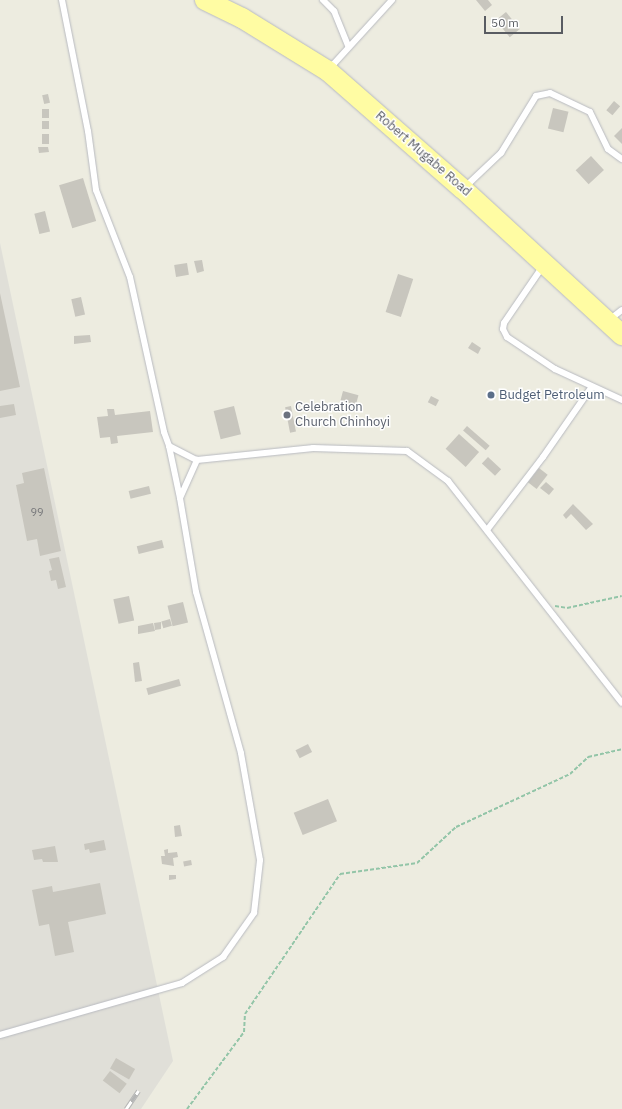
<!DOCTYPE html>
<html>
<head>
<meta charset="utf-8">
<style>
	body { margin:0 }
	#map { position:relative; width:622px; height:1109px; overflow:hidden; background:#edece0; font-family:"IBM Plex Sans",sans-serif }
	div>[style] { position:absolute }
	[style*='--x'] { left:calc(var(--x)*1px); top:calc(var(--y)*1px); width:calc(var(--w)*1px); rotate:calc(var(--a)*1deg) }
	.industrial>* { inset:0; background:#e0dfd8 }
	.building>* { inset:0; background:#c8c6be; transform-origin:0 0 }
	.path>* { height:2px; margin-top:-1px; transform-origin:0; background:repeating-linear-gradient(90deg,#93c5a8 0 4px,transparent 0 6px) }
	.roads { filter:drop-shadow(0 0 1px #b8bac0) drop-shadow(0 0 1px #b8bac0) }
	.service>* { height:6px; margin:-3px; padding:0 3px; transform-origin:3px; border-radius:3px; background:#fff }
	.primary>* { height:20px; margin:-10px; padding:0 10px; transform-origin:10px; border-radius:10px; background:#fffca3 }
	.rail>* { height:4.5px; margin-top:-2.25px; transform-origin:0; background:repeating-linear-gradient(90deg,#fff 0 9px,#b4b5b5 0 18px); box-sizing:border-box; border-block:1px solid #b4b5b5 }
	.dots>* { width:11px; height:11px; translate:-50% -50%; box-sizing:border-box; border:2px solid #fff; border-radius:50% }
	span { translate:-50% -50%; white-space:nowrap; text-align:center; line-height:1.15; -webkit-text-stroke:3px #fff; paint-order:stroke }
	.number-label { font-size:11px; color:#757679 }
	.number-label span { -webkit-text-stroke-width:0 }
	.street-label { font-size:13px; color:#595c62 }
	.service-label { font-size:13px; color:#4e5e75 }
	.left { translate:0 -50%; text-align:left }
	.worship-label { font-size:13px; color:#5b616d }
	.scale { position:absolute; left:484px; top:16px; width:79px; height:18px; box-sizing:border-box; border:2px solid #595c62; border-top:0; padding-left:5px; font-size:12px; line-height:14px; white-space:nowrap; color:#595c62; -webkit-text-stroke:3px #fff; paint-order:stroke }
</style>
</head>
<body>
<div id="map">
	<div class="industrial">
		<div style="clip-path:polygon(0 243px,173px 1061px,141px 1109px,0 1109px)"></div>
	</div>
	<div class="building">
		<div style="clip-path:polygon(476px 0,488px 0,492px 5px,485px 11px)"></div>
		<div style="left:506px;top:12px;width:22px;height:13px;rotate:51deg"></div>
		<div style="left:48px;top:94px;width:9px;height:6px;rotate:77deg"></div>
		<div style="left:614px;top:101px;width:8px;height:12px;rotate:40deg"></div>
		<div style="left:553px;top:108px;width:16px;height:21px;rotate:14deg"></div>
		<div style="left:42px;top:109px;width:7px;height:9px"></div>
		<div style="left:42px;top:121px;width:7px;height:8px"></div>
		<div style="clip-path:polygon(622px 128px,622px 144px,614px 136px)"></div>
		<div style="left:49px;top:134px;width:10px;height:7px;rotate:90deg"></div>
		<div style="clip-path:polygon(38px 147px,48px 147px,49px 152px,39px 153px)"></div>
		<div style="left:591px;top:156px;width:19px;height:21px;rotate:47deg"></div>
		<div style="left:83px;top:178px;width:45px;height:25px;rotate:73deg"></div>
		<div style="left:45px;top:211px;width:21px;height:11px;rotate:76deg"></div>
		<div style="clip-path:polygon(202px 260px,204px 271px,197px 273px,194px 261px)"></div>
		<div style="left:187px;top:263px;width:12px;height:13px;rotate:81deg"></div>
		<div style="left:398px;top:274px;width:16px;height:40px;rotate:18deg"></div>
		<div style="clip-path:polygon(0 293px,20px 387px,0 391px)"></div>
		<div style="left:81px;top:297px;width:18px;height:10px;rotate:77deg"></div>
		<div style="clip-path:polygon(90px 335px,91px 342px,74px 344px,74px 336px)"></div>
		<div style="clip-path:polygon(472px 342px,481px 348px,478px 354px,468px 348px)"></div>
		<div style="left:343px;top:391px;width:16px;height:10px;rotate:15deg"></div>
		<div style="left:431px;top:396px;width:9px;height:7px;rotate:27deg"></div>
		<div style="clip-path:polygon(14px 404px,16px 415px,0 418px,0 406px)"></div>
		<div style="left:234px;top:406px;width:29px;height:21px;rotate:76deg"></div>
		<div style="left:291px;top:406px;width:26px;height:6px;rotate:79deg"></div>
		<div style="clip-path:polygon(107px 409px,114px 409px,115px 415px,150px 411px,153px 432px,117px 436px,118px 443px,111px 444px,110px 437px,100px 438px,97px 417px,108px 416px)"></div>
		<div style="left:467px;top:426px;width:30px;height:6px;rotate:41deg"></div>
		<div style="left:459px;top:434px;width:27px;height:20px;rotate:42deg"></div>
		<div style="left:488px;top:457px;width:18px;height:9px;rotate:43deg"></div>
		<div style="clip-path:polygon(44px 468px,61px 551px,40px 556px,37px 539px,27px 541px,16px 485px,24px 483px,22px 473px)"></div>
		<div style="left:539px;top:468px;width:11px;height:18px;rotate:38deg"></div>
		<div style="clip-path:polygon(546px 482px,554px 489px,549px 495px,540px 488px)"></div>
		<div style="left:149px;top:486px;width:8px;height:21px;rotate:76deg"></div>
		<div style="clip-path:polygon(573px 504px,593px 524px,586px 530px,571px 514px,566px 519px,563px 515px)"></div>
		<div style="left:162px;top:540px;width:8px;height:26px;rotate:76deg"></div>
		<div style="clip-path:polygon(59px 557px,66px 587px,58px 589px,56px 580px,51px 581px,49px 571px,52px 570px,49px 559px)"></div>
		<div style="left:129px;top:596px;width:25px;height:16px;rotate:78deg"></div>
		<div style="left:183px;top:602px;width:21px;height:16px;rotate:76deg"></div>
		<div style="left:170px;top:619px;width:7px;height:9px;rotate:74deg"></div>
		<div style="clip-path:polygon(161px 622px,161px 629px,155px 630px,154px 623px)"></div>
		<div style="clip-path:polygon(153px 623px,155px 631px,138px 634px,138px 626px)"></div>
		<div style="clip-path:polygon(139px 662px,142px 681px,135px 682px,133px 663px)"></div>
		<div style="left:179px;top:679px;width:7px;height:34px;rotate:74deg"></div>
		<div style="left:308px;top:744px;width:9px;height:14px;rotate:63deg"></div>
		<div style="left:328px;top:799px;width:24px;height:37px;rotate:68deg"></div>
		<div style="clip-path:polygon(180px 825px,182px 836px,175px 837px,174px 826px)"></div>
		<div style="clip-path:polygon(104px 840px,106px 850px,90px 853px,89px 849px,85px 850px,84px 844px)"></div>
		<div style="clip-path:polygon(55px 846px,58px 862px,43px 862px,42px 859px,34px 860px,32px 850px)"></div>
		<div style="clip-path:polygon(168px 849px,168px 853px,177px 852px,178px 857px,173px 858px,174px 866px,162px 864px,161px 856px,165px 856px,164px 850px)"></div>
		<div style="left:191px;top:860px;width:5px;height:8px;rotate:79deg"></div>
		<div style="clip-path:polygon(169px 875px,176px 875px,176px 879px,169px 880px)"></div>
		<div style="clip-path:polygon(100px 883px,106px 914px,68px 922px,74px 952px,55px 956px,49px 924px,39px 926px,32px 890px,52px 886px,53px 892px)"></div>
		<div style="left:116px;top:1058px;width:22px;height:12px;rotate:30deg"></div>
		<div style="left:110px;top:1071px;width:21px;height:12px;rotate:37deg"></div>
	</div>
	<div class="path">
		<div style="--x:555;--y:606;--w:12;--a:9"></div>
		<div style="--x:567;--y:608;--w:56;--a:-12.3"></div>
		<div style="--x:187;--y:1109;--w:96;--a:-53.5"></div>
		<div style="--x:244;--y:1032;--w:18;--a:-87"></div>
		<div style="--x:245;--y:1014;--w:169;--a:-55.8"></div>
		<div style="--x:340;--y:874;--w:78;--a:-8.1"></div>
		<div style="--x:417;--y:863;--w:53;--a:-42.7"></div>
		<div style="--x:456;--y:827;--w:126;--a:-24.9"></div>
		<div style="--x:570;--y:774;--w:25;--a:-43"></div>
		<div style="--x:588;--y:757;--w:35;--a:-13"></div>
	</div>
	<div class="roads">
		<div class="service">
			<div style="--x:62;--y:0;--w:134;--a:78.8"></div>
			<div style="--x:88;--y:131;--w:60;--a:82.3"></div>
			<div style="--x:96;--y:190;--w:93;--a:68.7"></div>
			<div style="--x:130;--y:277;--w:159;--a:77.6"></div>
			<div style="--x:164;--y:432;--w:15;--a:70"></div>
			<div style="--x:169;--y:446;--w:31;--a:27"></div>
			<div style="--x:323;--y:0;--w:16;--a:45"></div>
			<div style="--x:334;--y:11;--w:38;--a:68"></div>
			<div style="--x:330;--y:68;--w:92;--a:-47.6"></div>
			<div style="--x:465;--y:187;--w:50;--a:-43.4"></div>
			<div style="--x:501;--y:153;--w:67;--a:-58.4"></div>
			<div style="--x:536;--y:96;--w:14;--a:-12"></div>
			<div style="--x:550;--y:93;--w:44;--a:25.4"></div>
			<div style="--x:590;--y:112;--w:41;--a:64.1"></div>
			<div style="--x:608;--y:149;--w:17;--a:36"></div>
			<div style="--x:543;--y:266;--w:69;--a:124.4"></div>
			<div style="--x:504;--y:323;--w:6;--a:99"></div>
			<div style="--x:503;--y:329;--w:9;--a:63"></div>
			<div style="--x:507;--y:337;--w:58;--a:33.7"></div>
			<div style="--x:555;--y:369;--w:74;--a:24.8"></div>
			<div style="--x:609;--y:320;--w:16;--a:-38"></div>
			<div style="--x:169;--y:446;--w:53;--a:78.1"></div>
			<div style="--x:487;--y:530;--w:92;--a:-52.5"></div>
			<div style="--x:543;--y:457;--w:84;--a:-55.2"></div>
			<div style="--x:0;--y:1035;--w:189;--a:-15.9"></div>
			<div style="--x:182;--y:983;--w:49;--a:-32.4"></div>
			<div style="--x:223;--y:957;--w:54;--a:-54.8"></div>
			<div style="--x:254;--y:913;--w:53;--a:-83.5"></div>
			<div style="--x:260;--y:860;--w:109;--a:-100.1"></div>
			<div style="--x:241;--y:753;--w:167;--a:-105.6"></div>
			<div style="--x:196;--y:592;--w:95;--a:-99.7"></div>
			<div style="--x:180;--y:498;--w:42;--a:-65.9"></div>
			<div style="--x:197;--y:460;--w:117;--a:-5.9"></div>
			<div style="--x:313;--y:448;--w:94;--a:1.8"></div>
			<div style="--x:407;--y:451;--w:51;--a:36.2"></div>
			<div style="--x:448;--y:481;--w:282;--a:51.9"></div>
		</div>
		<div class="primary">
			<div style="--x:205;--y:0;--w:41;--a:25.9"></div>
			<div style="--x:242;--y:18;--w:101;--a:31.6"></div>
			<div style="--x:328;--y:71;--w:179;--a:41.2"></div>
			<div style="--x:463;--y:189;--w:216;--a:42.6"></div>
		</div>
	</div>
	<div class="rail">
		<div style="--x:126;--y:1109;--w:22;--a:-56"></div>
	</div>
	<div class="dots">
		<div style="left:491px;top:395px;background:#5c6f8a"></div>
		<div style="left:287px;top:415px;background:#6b7280"></div>
	</div>
	<div class="number-label">
		<span style="left:37px;top:512px">99</span>
	</div>
	<div class="street-label">
		<span style="left:423px;top:154px;rotate:41deg">Robert Mugabe Road</span>
	</div>
	<div class="service-label">
		<span class="left" style="left:499px;top:395px">Budget Petroleum</span>
	</div>
	<div class="worship-label">
		<span class="left" style="left:295px;top:415px">Celebration<br>Church Chinhoyi</span>
	</div>
	<div class="scale">50 m</div>
</div>
</body>
</html>
